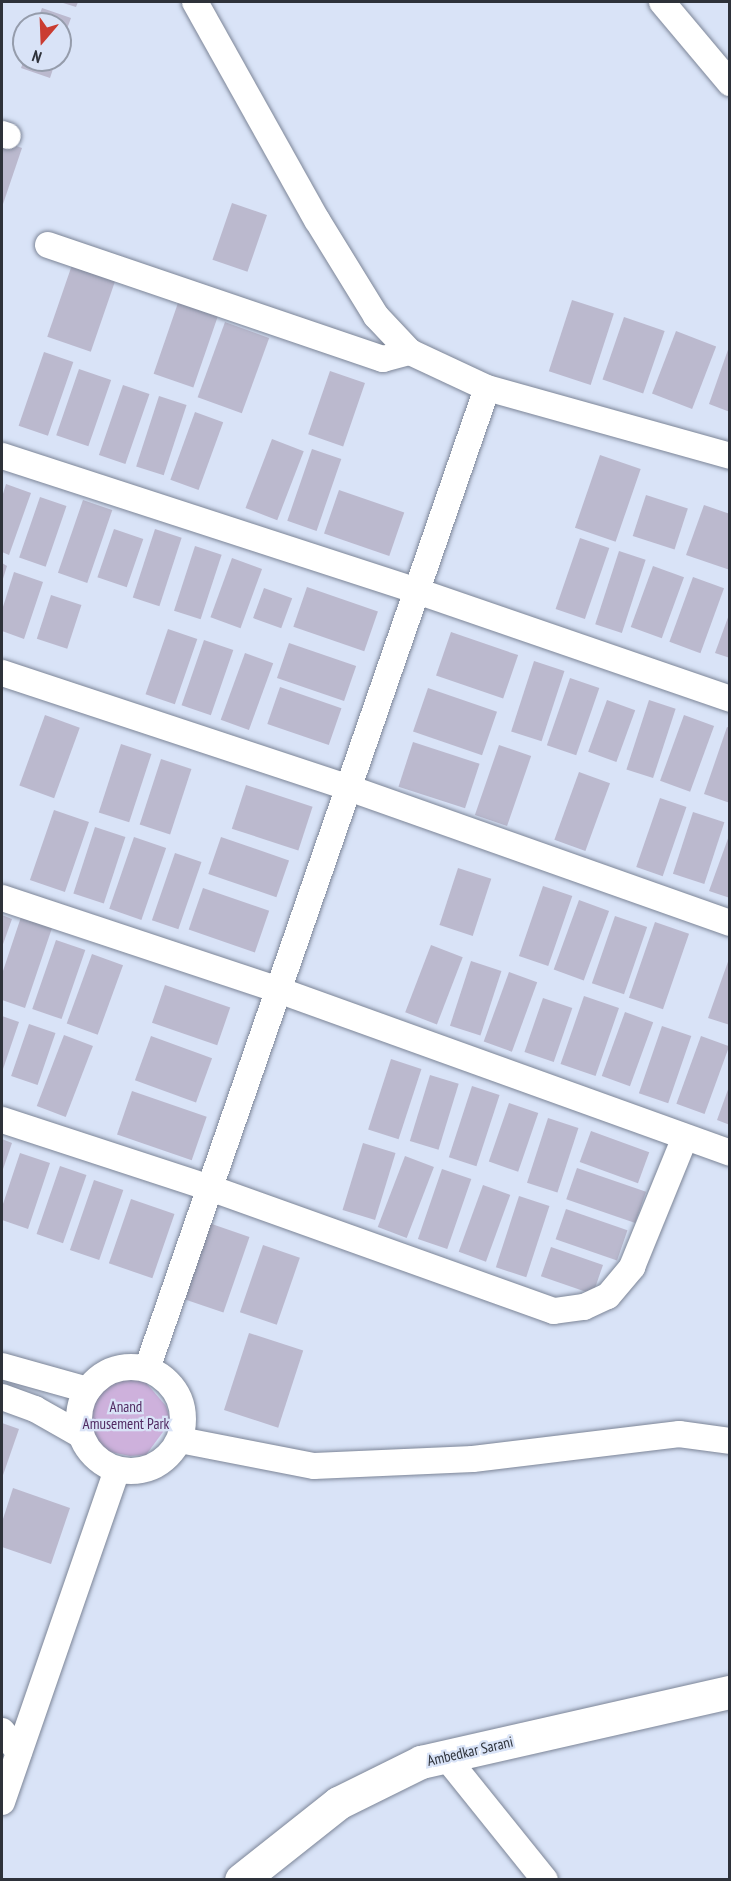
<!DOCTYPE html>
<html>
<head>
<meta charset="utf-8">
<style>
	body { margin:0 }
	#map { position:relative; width:731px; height:1881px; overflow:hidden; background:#d9e3f7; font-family:"PT Sans Narrow",sans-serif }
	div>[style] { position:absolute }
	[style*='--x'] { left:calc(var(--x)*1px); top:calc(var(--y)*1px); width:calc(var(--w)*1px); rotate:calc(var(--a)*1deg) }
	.green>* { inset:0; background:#ceb1dc }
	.building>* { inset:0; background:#bbb9ce; transform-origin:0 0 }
	.roads { filter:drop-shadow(0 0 2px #7c8597) drop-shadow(0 0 2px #7c8597) }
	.street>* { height:26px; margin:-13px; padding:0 13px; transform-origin:13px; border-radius:13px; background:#fff }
	.street>.ring { margin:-13px; padding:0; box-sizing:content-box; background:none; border:26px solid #fff; border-radius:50% }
	.secondary>* { height:33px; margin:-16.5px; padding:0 16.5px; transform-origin:16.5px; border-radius:16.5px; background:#fff }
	span { translate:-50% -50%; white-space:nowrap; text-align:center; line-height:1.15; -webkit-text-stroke:4.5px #d9e3f7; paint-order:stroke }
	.park-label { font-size:15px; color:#512a62 }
	.street-label { font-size:15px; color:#2e323a }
	.frame { position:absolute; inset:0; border:3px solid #2e323a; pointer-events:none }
	.north { position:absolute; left:12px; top:12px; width:60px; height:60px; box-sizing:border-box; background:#d9e3f7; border:2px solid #959cab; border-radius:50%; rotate:199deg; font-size:16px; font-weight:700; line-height:24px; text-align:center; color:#2e323a }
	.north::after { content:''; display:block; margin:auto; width:21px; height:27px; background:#ca3c31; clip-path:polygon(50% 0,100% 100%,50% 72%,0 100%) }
</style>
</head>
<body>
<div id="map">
	<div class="green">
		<div style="clip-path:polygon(121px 1375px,142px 1378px,166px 1406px,171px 1421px,146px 1455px,130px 1456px,110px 1452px,95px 1440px,89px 1420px,91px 1399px,100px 1387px)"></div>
	</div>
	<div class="building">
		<div style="clip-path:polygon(60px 2px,78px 2px,76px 7px)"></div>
		<div style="clip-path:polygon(42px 8px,71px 18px,60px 48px,60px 24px,36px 24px)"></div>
		<div style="clip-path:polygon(24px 60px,56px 60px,50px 78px,21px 68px)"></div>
		<div style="clip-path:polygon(2px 141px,22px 148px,2px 207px)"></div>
		<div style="left:232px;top:203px;width:37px;height:60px;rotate:19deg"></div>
		<div style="left:73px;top:262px;width:46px;height:79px;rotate:19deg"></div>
		<div style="left:179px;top:300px;width:42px;height:78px;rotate:19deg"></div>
		<div style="left:572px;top:300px;width:44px;height:75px;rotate:18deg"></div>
		<div style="left:624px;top:317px;width:43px;height:66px;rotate:19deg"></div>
		<div style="left:225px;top:322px;width:47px;height:80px;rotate:20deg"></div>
		<div style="left:676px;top:331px;width:43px;height:67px;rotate:21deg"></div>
		<div style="clip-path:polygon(730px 344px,730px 412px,709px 404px)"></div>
		<div style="left:44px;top:352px;width:31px;height:78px;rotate:19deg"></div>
		<div style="left:79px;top:369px;width:34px;height:70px;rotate:19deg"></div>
		<div style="left:330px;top:371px;width:37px;height:67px;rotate:19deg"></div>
		<div style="left:123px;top:385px;width:28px;height:74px;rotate:19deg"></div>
		<div style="left:159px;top:396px;width:29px;height:74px;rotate:18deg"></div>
		<div style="left:195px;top:412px;width:30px;height:72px;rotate:20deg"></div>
		<div style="left:272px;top:439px;width:34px;height:74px;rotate:21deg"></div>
		<div style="left:312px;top:449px;width:31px;height:76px;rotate:19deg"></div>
		<div style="left:600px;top:455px;width:43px;height:77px;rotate:19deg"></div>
		<div style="clip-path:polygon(6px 484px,31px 493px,9px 555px,2px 552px,2px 497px)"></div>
		<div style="left:339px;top:490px;width:69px;height:46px;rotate:19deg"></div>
		<div style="left:646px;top:495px;width:44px;height:43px;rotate:18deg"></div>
		<div style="left:40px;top:497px;width:28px;height:64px;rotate:19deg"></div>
		<div style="left:83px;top:500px;width:31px;height:77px;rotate:19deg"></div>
		<div style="clip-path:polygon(704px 505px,730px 514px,730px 570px,686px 555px)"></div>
		<div style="left:114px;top:529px;width:31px;height:51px;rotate:19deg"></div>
		<div style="left:155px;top:529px;width:28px;height:72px;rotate:18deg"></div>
		<div style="left:580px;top:538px;width:31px;height:75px;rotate:19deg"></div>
		<div style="left:195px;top:546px;width:28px;height:68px;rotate:18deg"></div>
		<div style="left:619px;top:551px;width:28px;height:77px;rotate:18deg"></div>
		<div style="left:232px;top:558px;width:32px;height:63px;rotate:20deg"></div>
		<div style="clip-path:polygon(2px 563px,7px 566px,2px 582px)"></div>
		<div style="left:653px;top:566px;width:33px;height:65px;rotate:20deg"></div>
		<div style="clip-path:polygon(14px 572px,43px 582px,24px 639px,2px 631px,2px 610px)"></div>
		<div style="left:693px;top:577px;width:33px;height:69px;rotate:20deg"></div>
		<div style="left:307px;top:587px;width:75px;height:42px;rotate:19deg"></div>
		<div style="left:264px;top:588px;width:30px;height:32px;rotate:20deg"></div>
		<div style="left:51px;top:595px;width:32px;height:46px;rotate:18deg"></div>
		<div style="clip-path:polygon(730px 612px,730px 658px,715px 653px)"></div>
		<div style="left:168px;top:629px;width:31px;height:69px;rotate:19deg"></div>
		<div style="left:451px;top:632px;width:71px;height:46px;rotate:19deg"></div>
		<div style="left:204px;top:640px;width:31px;height:69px;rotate:19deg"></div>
		<div style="left:289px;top:643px;width:71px;height:37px;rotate:19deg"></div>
		<div style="left:245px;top:653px;width:30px;height:71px;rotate:20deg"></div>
		<div style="left:534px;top:661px;width:32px;height:74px;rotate:18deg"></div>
		<div style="left:570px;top:678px;width:31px;height:71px;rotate:19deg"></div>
		<div style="left:280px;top:687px;width:65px;height:39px;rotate:19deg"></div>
		<div style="left:428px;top:688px;width:73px;height:46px;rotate:19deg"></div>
		<div style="left:607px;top:700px;width:30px;height:55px;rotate:20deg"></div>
		<div style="left:649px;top:700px;width:28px;height:73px;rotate:18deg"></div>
		<div style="left:45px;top:715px;width:37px;height:75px;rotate:20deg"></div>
		<div style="left:684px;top:715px;width:32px;height:70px;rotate:20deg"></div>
		<div style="clip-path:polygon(727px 727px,730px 728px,730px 803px,704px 794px)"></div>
		<div style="left:413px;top:742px;width:70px;height:47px;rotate:18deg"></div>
		<div style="left:121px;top:744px;width:32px;height:72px;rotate:18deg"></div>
		<div style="left:499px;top:745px;width:34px;height:74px;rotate:19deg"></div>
		<div style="left:161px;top:759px;width:32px;height:69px;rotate:18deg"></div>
		<div style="left:579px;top:772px;width:33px;height:72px;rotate:20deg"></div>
		<div style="left:246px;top:785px;width:70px;height:46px;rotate:18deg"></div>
		<div style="left:660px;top:798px;width:28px;height:73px;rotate:19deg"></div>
		<div style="left:54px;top:810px;width:37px;height:74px;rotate:19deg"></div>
		<div style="left:693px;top:812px;width:33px;height:65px;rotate:18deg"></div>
		<div style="left:95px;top:827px;width:32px;height:70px;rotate:18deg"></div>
		<div style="clip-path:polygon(730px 833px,730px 898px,709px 891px)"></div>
		<div style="left:134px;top:837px;width:34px;height:76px;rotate:19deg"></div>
		<div style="left:221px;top:837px;width:72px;height:39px;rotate:19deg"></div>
		<div style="left:175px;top:853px;width:28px;height:71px;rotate:19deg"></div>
		<div style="left:458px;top:868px;width:35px;height:60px;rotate:18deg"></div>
		<div style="left:543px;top:886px;width:31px;height:74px;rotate:19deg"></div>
		<div style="left:203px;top:888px;width:70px;height:44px;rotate:19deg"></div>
		<div style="left:579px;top:900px;width:32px;height:74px;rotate:20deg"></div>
		<div style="clip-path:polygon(2px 915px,12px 919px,2px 947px)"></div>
		<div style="left:615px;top:916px;width:34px;height:71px;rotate:19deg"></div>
		<div style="clip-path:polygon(21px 917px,52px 928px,25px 1008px,2px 1000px,2px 974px)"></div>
		<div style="left:655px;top:922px;width:36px;height:80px;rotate:19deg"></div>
		<div style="left:56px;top:940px;width:31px;height:73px;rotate:19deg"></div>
		<div style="left:431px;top:945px;width:34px;height:72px;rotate:21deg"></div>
		<div style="left:92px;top:954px;width:33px;height:74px;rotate:20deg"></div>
		<div style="clip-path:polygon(730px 956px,730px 1025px,708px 1018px)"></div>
		<div style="left:471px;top:961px;width:32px;height:68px;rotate:18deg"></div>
		<div style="left:509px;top:972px;width:30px;height:74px;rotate:20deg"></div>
		<div style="left:165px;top:985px;width:69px;height:40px;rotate:19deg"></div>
		<div style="left:584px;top:996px;width:37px;height:72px;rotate:19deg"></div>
		<div style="left:543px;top:998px;width:31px;height:57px;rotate:19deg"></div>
		<div style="left:625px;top:1012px;width:30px;height:68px;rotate:20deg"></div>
		<div style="clip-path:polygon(2px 1016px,19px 1022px,2px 1072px)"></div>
		<div style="left:29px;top:1024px;width:28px;height:55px;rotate:19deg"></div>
		<div style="left:662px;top:1026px;width:31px;height:71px;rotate:19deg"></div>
		<div style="left:64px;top:1035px;width:31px;height:76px;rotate:21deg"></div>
		<div style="left:151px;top:1036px;width:65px;height:47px;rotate:20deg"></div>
		<div style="left:701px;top:1036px;width:30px;height:72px;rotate:20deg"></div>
		<div style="left:391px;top:1059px;width:32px;height:74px;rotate:18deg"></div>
		<div style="left:430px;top:1075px;width:30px;height:69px;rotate:17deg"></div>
		<div style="clip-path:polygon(730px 1084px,730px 1125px,717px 1120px)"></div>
		<div style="left:472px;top:1086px;width:29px;height:75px;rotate:18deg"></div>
		<div style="left:132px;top:1091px;width:79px;height:46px;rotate:19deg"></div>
		<div style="left:509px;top:1103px;width:31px;height:62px;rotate:19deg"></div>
		<div style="left:548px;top:1118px;width:32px;height:68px;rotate:18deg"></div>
		<div style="left:591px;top:1131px;width:62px;height:33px;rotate:20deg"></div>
		<div style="clip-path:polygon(2px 1139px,12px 1143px,2px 1172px)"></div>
		<div style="left:363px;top:1143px;width:34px;height:70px;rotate:17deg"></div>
		<div style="clip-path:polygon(20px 1153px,50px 1163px,28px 1229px,2px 1220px,2px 1207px)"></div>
		<div style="left:405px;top:1156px;width:31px;height:76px;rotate:21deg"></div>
		<div style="left:60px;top:1166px;width:28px;height:72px;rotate:19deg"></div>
		<div style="left:577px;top:1168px;width:73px;height:33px;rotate:19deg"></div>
		<div style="left:442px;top:1169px;width:31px;height:74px;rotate:19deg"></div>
		<div style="left:94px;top:1180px;width:31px;height:74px;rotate:19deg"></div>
		<div style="left:483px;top:1185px;width:29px;height:71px;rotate:20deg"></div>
		<div style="left:519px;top:1196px;width:32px;height:75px;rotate:18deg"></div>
		<div style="left:131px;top:1199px;width:46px;height:68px;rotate:19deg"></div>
		<div style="left:566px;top:1209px;width:65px;height:32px;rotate:19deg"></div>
		<div style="left:206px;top:1222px;width:46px;height:80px;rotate:19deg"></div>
		<div style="left:263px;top:1245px;width:39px;height:71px;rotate:19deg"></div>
		<div style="left:551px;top:1247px;width:55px;height:31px;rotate:19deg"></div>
		<div style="left:249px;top:1333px;width:57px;height:81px;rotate:18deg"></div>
		<div style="clip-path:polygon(2px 1423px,19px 1429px,2px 1478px)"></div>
		<div style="clip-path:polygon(13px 1488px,70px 1508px,51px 1564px,2px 1547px,2px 1522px)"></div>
	</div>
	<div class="roads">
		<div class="street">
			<div style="--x:195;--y:2;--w:250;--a:60.8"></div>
			<div style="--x:317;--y:220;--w:113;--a:58.4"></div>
			<div style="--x:376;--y:316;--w:50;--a:46.6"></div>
			<div style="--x:410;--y:352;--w:85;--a:25.1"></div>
			<div style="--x:487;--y:388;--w:252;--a:15.6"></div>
			<div style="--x:662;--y:2;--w:106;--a:50"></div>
			<div style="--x:2;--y:134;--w:6;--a:18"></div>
			<div style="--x:48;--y:245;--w:354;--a:18.8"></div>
			<div style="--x:383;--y:359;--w:28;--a:-15"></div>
			<div style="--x:2;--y:456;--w:436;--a:18"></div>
			<div style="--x:417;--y:591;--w:331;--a:19"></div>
			<div style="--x:2;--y:673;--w:366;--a:18.3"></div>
			<div style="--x:349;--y:788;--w:404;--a:19.5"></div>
			<div style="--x:2;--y:898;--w:291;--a:18.4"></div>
			<div style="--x:278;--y:990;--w:480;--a:19.8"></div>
			<div style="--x:2;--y:1120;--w:219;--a:18.1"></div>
			<div style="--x:210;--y:1188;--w:365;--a:19.7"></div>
			<div style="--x:554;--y:1311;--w:30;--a:-8"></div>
			<div style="--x:584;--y:1307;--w:26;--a:-25"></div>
			<div style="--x:608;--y:1296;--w:38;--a:-50"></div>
			<div style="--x:632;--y:1267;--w:140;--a:-67.8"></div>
			<div style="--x:2;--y:1366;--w:89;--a:15.6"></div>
			<div class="ring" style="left:79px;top:1367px;width:78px;height:78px"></div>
			<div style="--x:147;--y:1369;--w:1038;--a:-70.88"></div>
			<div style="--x:2;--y:1397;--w:35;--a:20"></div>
			<div style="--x:35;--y:1409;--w:53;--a:29.5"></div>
			<div style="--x:180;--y:1440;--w:136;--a:11"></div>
			<div style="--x:314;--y:1466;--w:159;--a:-2.5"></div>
			<div style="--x:473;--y:1459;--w:208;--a:-6.9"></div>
			<div style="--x:679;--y:1434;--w:51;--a:7.8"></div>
			<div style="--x:2;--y:1731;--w:27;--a:51"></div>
			<div style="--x:446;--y:1757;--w:158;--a:51.2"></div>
			<div style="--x:2;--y:1802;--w:351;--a:-70.9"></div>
		</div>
		<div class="secondary">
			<div style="--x:241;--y:1880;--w:124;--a:-38.4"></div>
			<div style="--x:338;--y:1803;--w:93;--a:-26.3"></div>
			<div style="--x:421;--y:1762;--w:317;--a:-12.8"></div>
		</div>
	</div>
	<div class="park-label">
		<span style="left:126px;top:1415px">Anand<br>Amusement Park</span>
	</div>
	<div class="street-label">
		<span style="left:470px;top:1751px;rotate:-13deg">Ambedkar Sarani</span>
	</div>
	<div class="frame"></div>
	<div class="north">N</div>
</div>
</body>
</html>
